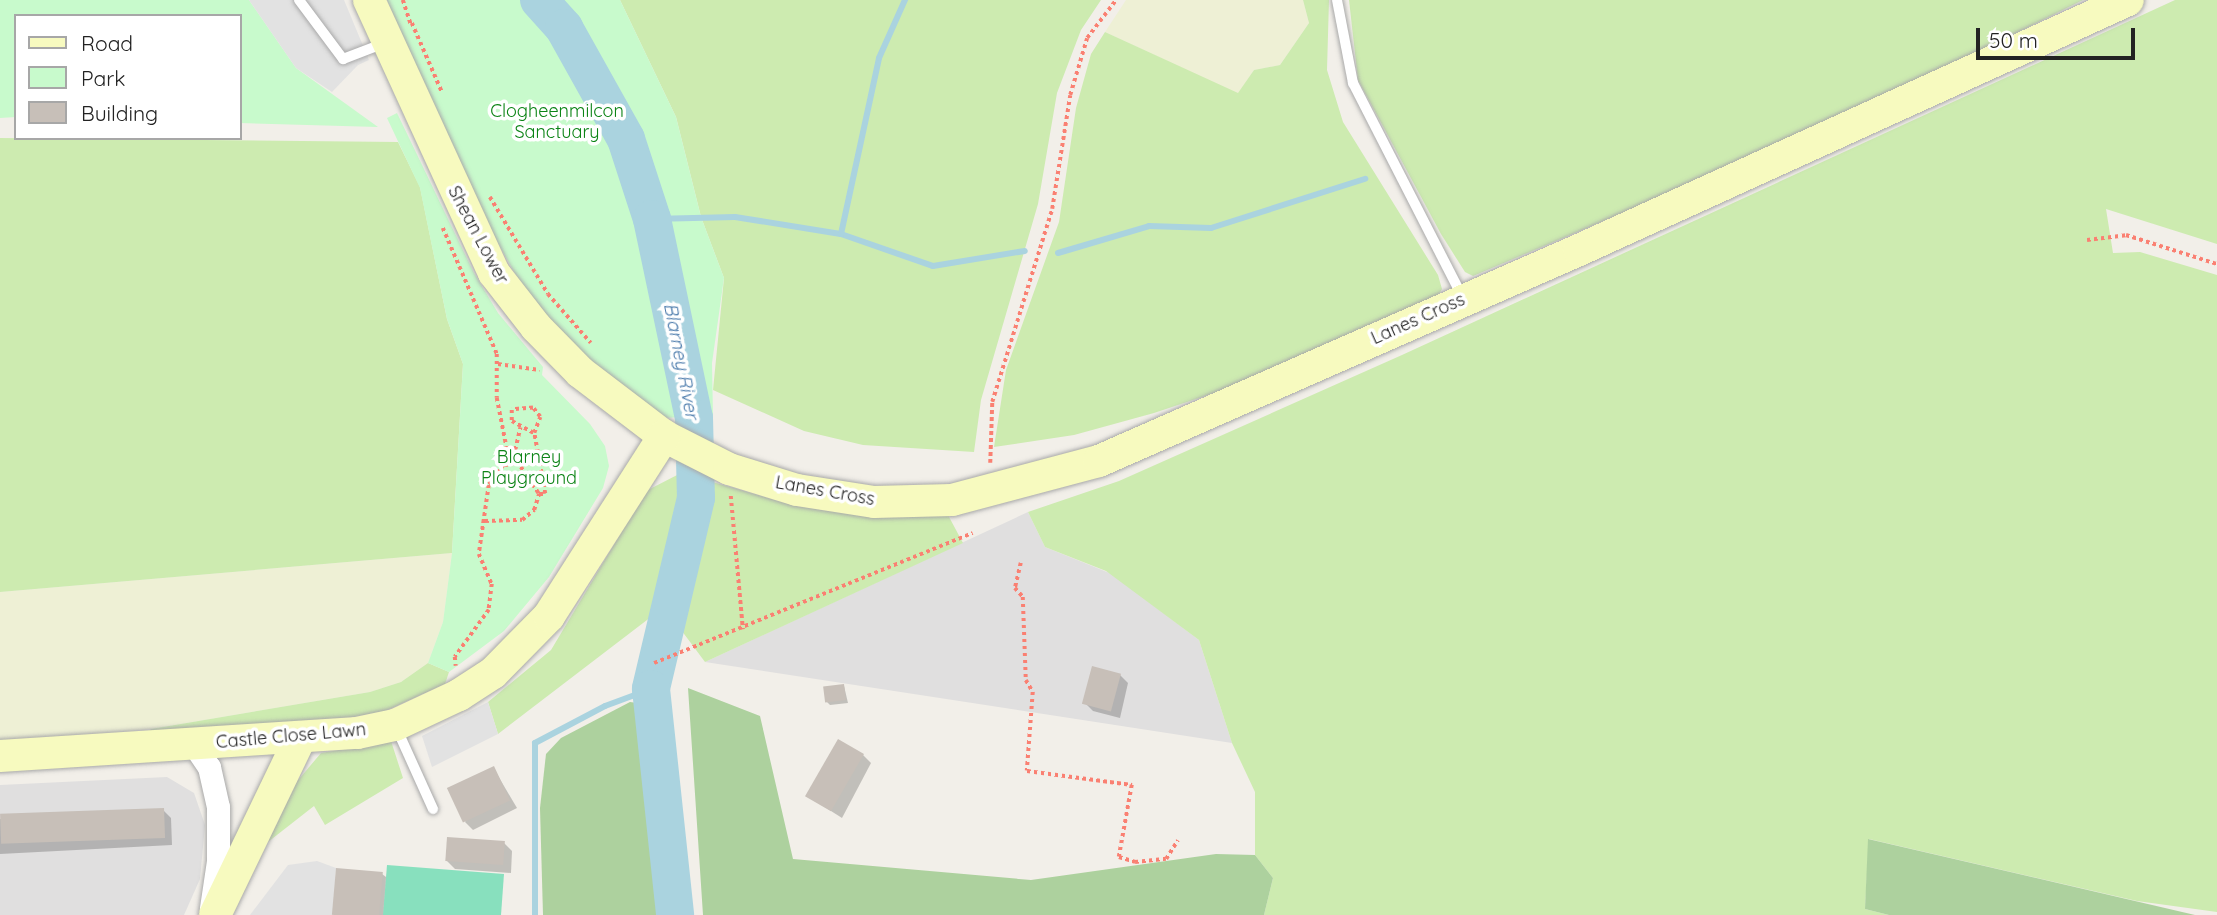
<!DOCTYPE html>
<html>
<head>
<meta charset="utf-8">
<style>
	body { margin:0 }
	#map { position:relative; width:2217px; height:915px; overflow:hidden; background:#f2efe9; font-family:Quicksand,sans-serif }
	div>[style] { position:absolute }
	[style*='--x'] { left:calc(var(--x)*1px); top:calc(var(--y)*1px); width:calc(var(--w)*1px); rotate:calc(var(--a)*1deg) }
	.residential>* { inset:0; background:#e0dfdf }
	.farmland>* { inset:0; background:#eef0d5 }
	.grass>* { inset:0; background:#cdebb0 }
	.forest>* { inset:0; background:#add19e }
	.park>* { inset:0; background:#c8facc }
	.pitch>* { inset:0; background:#88e0be }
	.parking>* { inset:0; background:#e2e2e2 }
	.shadow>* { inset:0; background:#0003 }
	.stream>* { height:6px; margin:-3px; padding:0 3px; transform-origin:3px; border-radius:3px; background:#aad3df }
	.river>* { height:38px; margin:-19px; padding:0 19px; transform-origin:19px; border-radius:19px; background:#aad3df }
	.building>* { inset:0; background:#c7bfb8; transform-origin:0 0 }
	.path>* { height:3.5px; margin-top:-1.75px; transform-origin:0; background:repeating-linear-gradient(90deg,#fa8072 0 3.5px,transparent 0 7px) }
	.roads { filter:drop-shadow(0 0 2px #a9a9a9) drop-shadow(0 0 2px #a9a9a9) }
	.lane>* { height:10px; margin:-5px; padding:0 5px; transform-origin:5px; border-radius:5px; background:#fff }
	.street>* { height:23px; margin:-11.5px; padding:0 11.5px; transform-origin:11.5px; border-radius:11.5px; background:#fff }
	.secondary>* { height:32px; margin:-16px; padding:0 16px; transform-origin:16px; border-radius:16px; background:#f7fabf }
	span { translate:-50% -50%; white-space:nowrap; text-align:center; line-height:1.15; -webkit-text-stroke:7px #fff; paint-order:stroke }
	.park-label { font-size:18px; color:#0c8416 }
	.street-label { font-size:18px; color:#222 }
	.water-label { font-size:19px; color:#4a7aab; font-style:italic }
	.legend { position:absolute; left:14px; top:14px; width:228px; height:126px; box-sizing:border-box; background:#fff; border:2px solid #a7a7a7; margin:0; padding:9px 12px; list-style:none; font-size:21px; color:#222 }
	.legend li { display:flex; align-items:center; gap:14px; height:35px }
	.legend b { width:35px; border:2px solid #a7a7a7 }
	.scale { position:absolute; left:1976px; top:28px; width:159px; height:32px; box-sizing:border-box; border:4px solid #222; border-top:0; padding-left:9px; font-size:21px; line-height:24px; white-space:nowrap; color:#222; -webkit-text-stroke:5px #fff; paint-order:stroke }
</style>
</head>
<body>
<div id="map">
	<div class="residential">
		<div style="clip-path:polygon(1028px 512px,1045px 547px,1112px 574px,1199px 640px,1232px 743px,705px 662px)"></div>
		<div style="clip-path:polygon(167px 777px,194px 793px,205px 825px,200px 879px,184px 915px,0 915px,0 785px)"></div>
	</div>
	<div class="farmland">
		<div style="clip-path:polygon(1126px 0,1303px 0,1309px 23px,1280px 65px,1254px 70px,1238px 94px,1105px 32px)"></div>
		<div style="clip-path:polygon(452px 553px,443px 622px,428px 663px,401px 682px,370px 692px,151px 729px,0 743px,0 592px)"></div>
	</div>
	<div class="grass">
		<div style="clip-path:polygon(620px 0,1101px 0,1081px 30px,1057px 93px,1038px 204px,981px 400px,974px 452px,863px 445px,804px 431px,713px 390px,724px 278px,701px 217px,676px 117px)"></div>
		<div style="clip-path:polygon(1303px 0,1329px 0,1327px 70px,1343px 122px,1438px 275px,1442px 289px,1437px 297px,1241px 384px,1154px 413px,1074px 435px,994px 447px,1006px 370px,1059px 222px,1076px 108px,1091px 54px,1105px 32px,1238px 93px,1254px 70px,1280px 65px,1309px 23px)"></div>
		<div style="clip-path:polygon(1349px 0,2083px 0,1830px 125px,1473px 276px,1465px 272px,1441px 234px,1358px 80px)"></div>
		<div style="clip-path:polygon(2175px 0,2217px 0,2217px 244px,2106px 209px,2113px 253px,2140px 252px,2217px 275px,2217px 912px,2137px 901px,1869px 839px,1865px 909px,1889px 915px,1264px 915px,1273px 878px,1255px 855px,1255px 792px,1232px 743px,1199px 640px,1106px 571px,1045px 547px,1028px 512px,1119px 481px,1402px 355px)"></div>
		<div style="clip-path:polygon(0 138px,398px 142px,420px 187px,447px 319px,463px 364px,452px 553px,0 592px)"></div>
		<div style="clip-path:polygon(681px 473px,796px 506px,873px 515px,948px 515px,963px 543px,705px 662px,664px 607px,498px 734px,488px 702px,551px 650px,646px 491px)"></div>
		<div style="clip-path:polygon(428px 663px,449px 672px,445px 684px,385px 711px,332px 721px,146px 735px,151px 729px,370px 692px,401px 682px)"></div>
		<div style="clip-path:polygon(391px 741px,403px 778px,325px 825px,314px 806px,268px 842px,294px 785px,321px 753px)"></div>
	</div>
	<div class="forest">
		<div style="clip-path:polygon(688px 688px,760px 716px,793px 859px,1031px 880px,1216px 854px,1255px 855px,1273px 878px,1264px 915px,703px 915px)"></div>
		<div style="clip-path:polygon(630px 702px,644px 704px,649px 710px,663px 915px,543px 915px,540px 808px,546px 754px,561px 738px)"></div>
		<div style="clip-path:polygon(1868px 839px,2195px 915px,1889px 915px,1865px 909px)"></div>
	</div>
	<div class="park">
		<div style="clip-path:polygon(0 0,249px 0,296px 68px,378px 127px,240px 123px,240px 16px,16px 16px,16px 117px,0 118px)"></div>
		<div style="clip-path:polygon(387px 0,620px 0,676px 117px,701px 217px,724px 278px,712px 363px,713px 416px,660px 418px,588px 365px,531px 302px,458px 172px)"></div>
		<div style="clip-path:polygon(397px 113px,474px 273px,498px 313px,543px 367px,542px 375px,590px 424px,605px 446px,609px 466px,603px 488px,549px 577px,504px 631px,449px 672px,428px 663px,443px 622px,452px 553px,463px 364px,447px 319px,420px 188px,387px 118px)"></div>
	</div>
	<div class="pitch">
		<div style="clip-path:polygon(387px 865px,504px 874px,501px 915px,383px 915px)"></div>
	</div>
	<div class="parking">
		<div style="clip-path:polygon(249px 0,344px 0,369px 60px,358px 65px,332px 92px,296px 68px)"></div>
		<div style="clip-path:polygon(488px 702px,498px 734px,432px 767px,422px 736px)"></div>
		<div style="clip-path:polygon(317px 861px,336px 868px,333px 915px,250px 915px,288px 865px)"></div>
	</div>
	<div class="shadow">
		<div style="clip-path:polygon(1120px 675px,1128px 683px,1120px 718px,1093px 711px,1085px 703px)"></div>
		<div style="clip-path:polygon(844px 686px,848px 703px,830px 705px,826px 701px)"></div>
		<div style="clip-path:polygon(863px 755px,871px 763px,842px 818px,809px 797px)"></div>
		<div style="clip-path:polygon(494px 769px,517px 808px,473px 830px,465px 822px)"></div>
		<div style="clip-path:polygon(163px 810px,171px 818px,172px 845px,0 854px,0 819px)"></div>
		<div style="clip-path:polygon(504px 843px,512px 851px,511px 873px,455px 869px,447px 861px)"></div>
		<div style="clip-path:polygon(382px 874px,386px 877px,383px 915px,335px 915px)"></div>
	</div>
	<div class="stream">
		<div style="--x:652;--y:219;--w:83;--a:-1.4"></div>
		<div style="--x:735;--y:217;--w:107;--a:9.1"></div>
		<div style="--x:841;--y:234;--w:97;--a:19.2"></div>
		<div style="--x:933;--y:266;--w:93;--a:-9.3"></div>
		<div style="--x:841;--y:234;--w:180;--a:-77.8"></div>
		<div style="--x:879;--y:58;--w:64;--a:-65.9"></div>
		<div style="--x:1058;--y:253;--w:95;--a:-16.5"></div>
		<div style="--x:1149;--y:226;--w:62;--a:1.8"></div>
		<div style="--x:1211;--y:228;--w:162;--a:-17.7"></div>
		<div style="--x:535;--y:915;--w:172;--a:-90"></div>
		<div style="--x:535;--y:743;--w:79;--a:-27.9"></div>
		<div style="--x:605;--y:706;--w:49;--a:-20.3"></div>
	</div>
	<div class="river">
		<div style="--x:539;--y:0;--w:38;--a:48"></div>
		<div style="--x:564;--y:28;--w:127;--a:60.8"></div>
		<div style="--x:626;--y:139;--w:84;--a:72"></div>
		<div style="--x:652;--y:219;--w:203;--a:78.1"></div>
		<div style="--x:694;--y:418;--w:80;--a:88.6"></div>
		<div style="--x:696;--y:498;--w:196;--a:103.3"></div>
		<div style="--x:651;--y:689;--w:227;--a:83.9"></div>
	</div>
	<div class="building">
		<div style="left:1092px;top:666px;width:30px;height:39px;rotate:15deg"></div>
		<div style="left:844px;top:684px;width:16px;height:21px;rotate:83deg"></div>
		<div style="left:838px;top:739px;width:30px;height:66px;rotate:30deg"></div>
		<div style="left:494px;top:766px;width:38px;height:52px;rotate:65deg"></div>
		<div style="left:164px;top:808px;width:30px;height:164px;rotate:88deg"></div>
		<div style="left:447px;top:837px;width:58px;height:24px;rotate:4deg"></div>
		<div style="left:336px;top:868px;width:47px;height:47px;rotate:5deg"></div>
	</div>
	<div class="path">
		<div style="--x:403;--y:0;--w:25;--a:72"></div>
		<div style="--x:412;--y:23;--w:75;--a:66.5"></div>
		<div style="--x:490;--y:197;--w:113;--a:59.1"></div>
		<div style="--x:548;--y:294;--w:65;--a:48.7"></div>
		<div style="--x:443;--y:228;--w:137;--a:66.8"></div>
		<div style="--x:497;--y:354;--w:44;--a:90"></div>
		<div style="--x:497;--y:398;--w:52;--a:78.9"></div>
		<div style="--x:507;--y:449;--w:16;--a:101"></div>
		<div style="--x:504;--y:465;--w:25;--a:127"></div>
		<div style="--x:489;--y:485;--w:70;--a:98.2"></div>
		<div style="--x:479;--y:554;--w:33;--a:67"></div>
		<div style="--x:492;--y:584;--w:26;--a:97"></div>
		<div style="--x:489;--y:610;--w:58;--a:125.9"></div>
		<div style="--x:455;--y:657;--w:9;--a:84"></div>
		<div style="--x:2087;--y:240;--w:39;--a:-7"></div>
		<div style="--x:2126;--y:235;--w:96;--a:17.7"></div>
		<div style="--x:498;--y:364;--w:42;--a:8.1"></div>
		<div style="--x:515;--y:450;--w:23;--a:-77"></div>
		<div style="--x:518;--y:456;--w:19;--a:-9"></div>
		<div style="--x:517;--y:461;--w:40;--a:56"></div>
		<div style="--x:539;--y:494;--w:6;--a:0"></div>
		<div style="--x:545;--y:494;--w:62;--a:-100.2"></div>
		<div style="--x:534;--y:433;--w:17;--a:-69"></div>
		<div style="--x:540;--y:417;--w:11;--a:-128"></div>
		<div style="--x:533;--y:408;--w:21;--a:175"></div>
		<div style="--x:512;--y:410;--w:11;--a:90"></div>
		<div style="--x:512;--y:421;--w:25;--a:29"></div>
		<div style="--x:990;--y:463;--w:61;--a:-88.1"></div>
		<div style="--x:992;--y:402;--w:202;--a:-72.7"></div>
		<div style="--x:1052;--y:209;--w:115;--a:-81"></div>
		<div style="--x:1070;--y:95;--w:59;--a:-73.4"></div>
		<div style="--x:1087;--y:38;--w:48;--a:-52.7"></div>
		<div style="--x:504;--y:465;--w:9;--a:-6"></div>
		<div style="--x:513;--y:464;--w:9;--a:-58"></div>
		<div style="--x:518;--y:456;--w:13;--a:-148"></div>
		<div style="--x:731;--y:496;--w:134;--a:84.8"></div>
		<div style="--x:485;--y:521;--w:37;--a:-2"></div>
		<div style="--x:522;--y:520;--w:16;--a:-40"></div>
		<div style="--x:534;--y:510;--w:17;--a:-73"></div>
		<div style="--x:1021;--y:563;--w:26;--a:103"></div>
		<div style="--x:1015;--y:588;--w:12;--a:48"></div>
		<div style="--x:1023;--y:597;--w:83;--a:87.9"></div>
		<div style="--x:1026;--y:680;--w:14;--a:60"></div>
		<div style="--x:1033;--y:692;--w:79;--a:94.3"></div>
		<div style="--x:1027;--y:771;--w:106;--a:7.6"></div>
		<div style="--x:1132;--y:785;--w:73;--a:100.2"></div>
		<div style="--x:1119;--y:857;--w:17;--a:17"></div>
		<div style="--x:1135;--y:862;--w:31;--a:-6"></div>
		<div style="--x:1166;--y:859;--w:22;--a:-58"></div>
		<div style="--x:654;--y:663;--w:344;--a:-22.2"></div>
	</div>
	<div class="roads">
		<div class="lane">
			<div style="--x:299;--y:0;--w:74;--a:53.3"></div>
			<div style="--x:343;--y:59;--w:45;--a:-20.9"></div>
			<div style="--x:1337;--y:0;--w:85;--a:79.1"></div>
			<div style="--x:1353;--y:83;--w:242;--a:62.9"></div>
			<div style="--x:396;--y:727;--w:90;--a:65.7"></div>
		</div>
		<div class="street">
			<div style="--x:194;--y:745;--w:27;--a:56"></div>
			<div style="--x:209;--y:767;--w:41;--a:77.3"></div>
			<div style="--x:218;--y:807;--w:54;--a:90"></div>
			<div style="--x:218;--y:861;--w:48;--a:98.5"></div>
		</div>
		<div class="secondary">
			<div style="--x:369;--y:0;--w:300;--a:65.4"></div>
			<div style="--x:494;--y:273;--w:68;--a:52.1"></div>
			<div style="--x:536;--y:327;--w:63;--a:45.6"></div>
			<div style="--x:580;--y:372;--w:106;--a:37.3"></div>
			<div style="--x:664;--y:436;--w:73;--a:26.9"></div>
			<div style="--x:729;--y:469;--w:71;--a:17.2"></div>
			<div style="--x:797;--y:490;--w:78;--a:8.9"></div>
			<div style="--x:874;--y:502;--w:78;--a:-1.5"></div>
			<div style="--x:952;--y:500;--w:152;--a:-14.9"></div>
			<div style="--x:1099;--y:461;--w:524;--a:-23.73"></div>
			<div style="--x:1579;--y:250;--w:603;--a:-24.48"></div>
			<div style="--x:0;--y:756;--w:358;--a:-3.7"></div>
			<div style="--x:357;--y:733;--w:39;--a:-12"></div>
			<div style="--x:395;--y:725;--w:71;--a:-25.1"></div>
			<div style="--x:459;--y:695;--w:40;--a:-32.9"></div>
			<div style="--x:493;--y:673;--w:80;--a:-45.5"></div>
			<div style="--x:549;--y:616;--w:214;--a:-57.4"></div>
			<div style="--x:215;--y:915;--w:196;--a:-64.3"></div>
		</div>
	</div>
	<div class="park-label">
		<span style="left:557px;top:122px">Clogheenmilcon<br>Sanctuary</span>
		<span style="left:529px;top:468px">Blarney<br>Playground</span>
	</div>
	<div class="street-label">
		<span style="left:478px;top:235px;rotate:62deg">Shean Lower</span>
		<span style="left:1418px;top:319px;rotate:-24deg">Lanes Cross</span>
		<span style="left:825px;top:491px;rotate:10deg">Lanes Cross</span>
		<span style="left:291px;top:736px;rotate:-5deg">Castle Close Lawn</span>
	</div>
	<div class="water-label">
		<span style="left:681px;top:361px;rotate:79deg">Blarney River</span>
	</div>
	<ul class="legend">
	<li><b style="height:9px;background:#f7fabf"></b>Road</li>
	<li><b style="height:19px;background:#c8facc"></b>Park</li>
	<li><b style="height:19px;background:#c7bfb8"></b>Building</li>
	</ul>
	<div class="scale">50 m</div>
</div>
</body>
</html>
